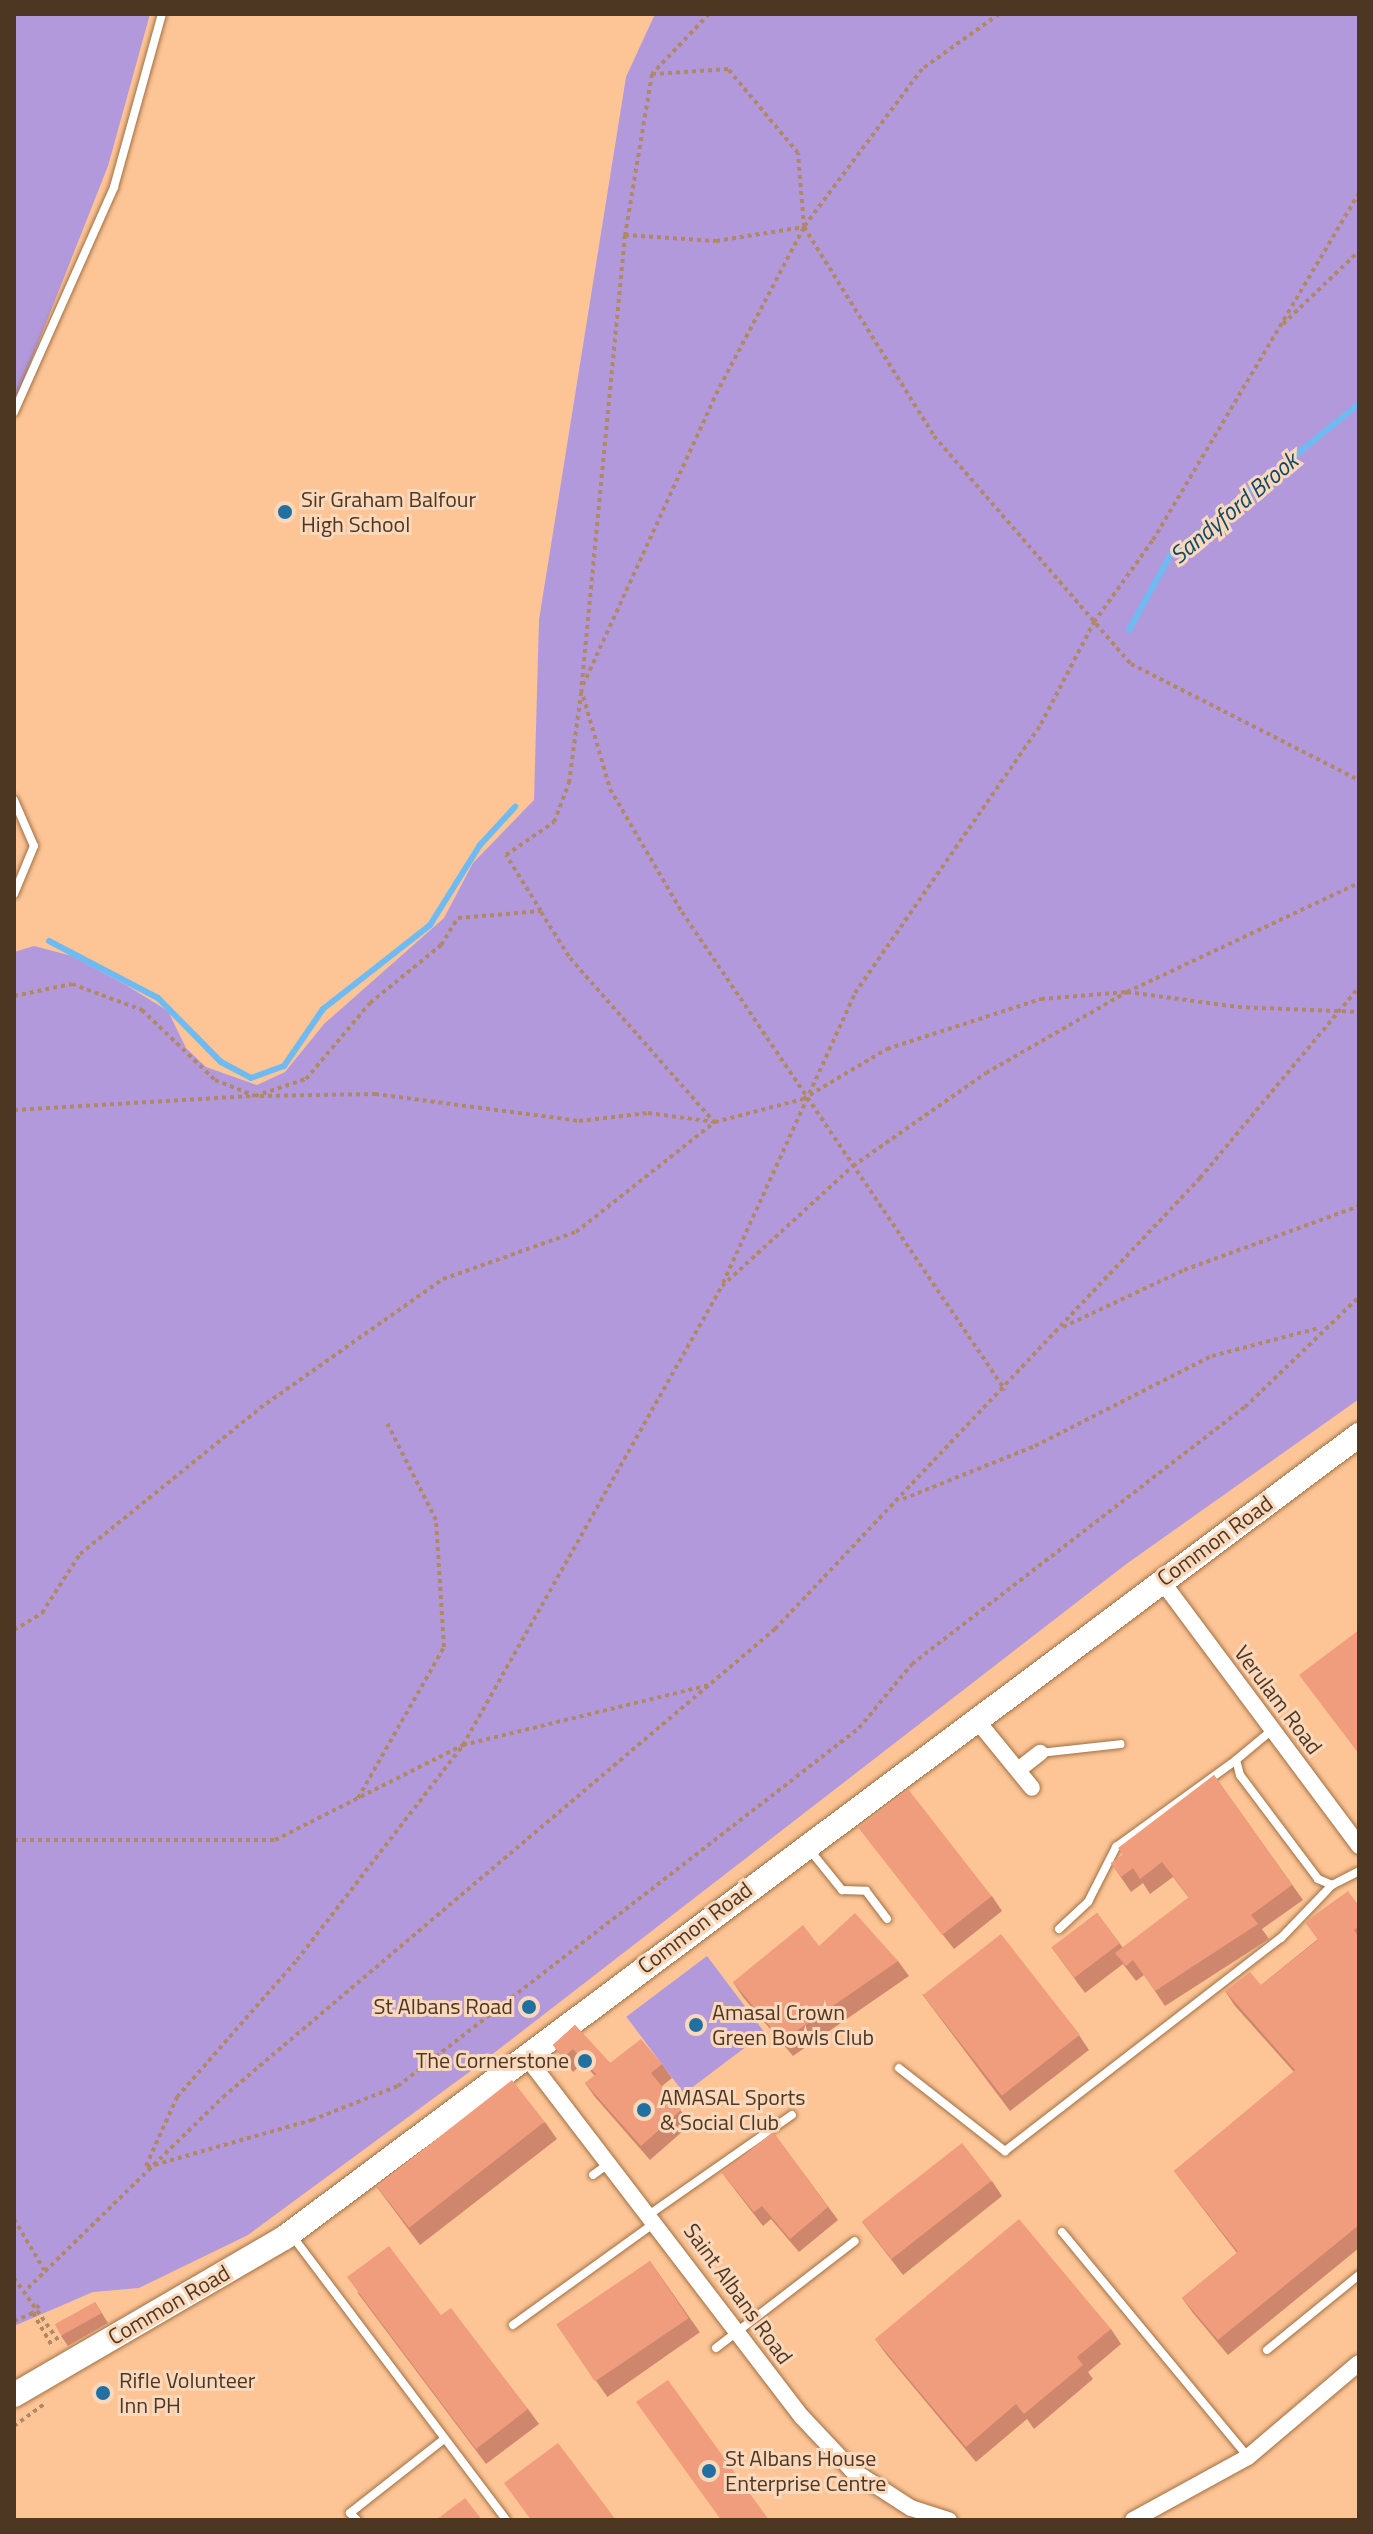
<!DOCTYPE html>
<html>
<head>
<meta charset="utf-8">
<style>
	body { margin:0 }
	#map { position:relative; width:1373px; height:2534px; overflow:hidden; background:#fdc596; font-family:"Titillium Web",sans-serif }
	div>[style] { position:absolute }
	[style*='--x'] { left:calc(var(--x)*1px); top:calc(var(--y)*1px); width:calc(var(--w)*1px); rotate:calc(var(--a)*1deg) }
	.green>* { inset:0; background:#b299dc; transform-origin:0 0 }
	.stream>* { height:6px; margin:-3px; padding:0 3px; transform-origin:3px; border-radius:3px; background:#6fbbf1 }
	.path>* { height:4px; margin-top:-2px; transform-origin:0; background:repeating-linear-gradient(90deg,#b18865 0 4px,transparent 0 8px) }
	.roads { filter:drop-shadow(0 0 2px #a16f42) drop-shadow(0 0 2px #a16f42) }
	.lane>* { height:8px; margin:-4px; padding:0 4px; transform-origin:4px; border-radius:4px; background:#fff }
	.street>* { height:16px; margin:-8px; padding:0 8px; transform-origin:8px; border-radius:8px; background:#fff }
	.secondary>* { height:24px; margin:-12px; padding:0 12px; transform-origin:12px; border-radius:12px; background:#fff }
	.wall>* { inset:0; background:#ce876c; transform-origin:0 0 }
	.building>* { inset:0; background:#f09d7e; transform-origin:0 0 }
	.dots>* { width:22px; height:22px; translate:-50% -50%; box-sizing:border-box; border:4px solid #fad8bc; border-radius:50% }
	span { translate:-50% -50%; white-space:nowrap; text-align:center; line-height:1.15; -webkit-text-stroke:6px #fad8bc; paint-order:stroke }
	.poi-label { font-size:22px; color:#4d3723 }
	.left { translate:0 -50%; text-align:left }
	.right { translate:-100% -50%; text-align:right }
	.street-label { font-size:22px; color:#4d3723 }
	.water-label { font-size:24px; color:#0d496d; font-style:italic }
	.frame { position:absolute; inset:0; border:16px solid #4d3723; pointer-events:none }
</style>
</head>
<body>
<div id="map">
	<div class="green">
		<div style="clip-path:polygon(14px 14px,150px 14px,108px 166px,14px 404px)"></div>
		<div style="clip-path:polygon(655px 14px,1359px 14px,1359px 1399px,1125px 1565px,472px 2070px,248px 2235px,139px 2288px,93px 2292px,14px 2326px,14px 952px,34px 946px,72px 956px,126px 985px,168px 1011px,186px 1048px,206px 1067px,257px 1085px,285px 1072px,324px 1024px,444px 918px,473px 863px,534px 800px,539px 620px,626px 77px)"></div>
		<div style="left:707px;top:1956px;width:96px;height:101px;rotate:53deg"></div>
	</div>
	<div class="stream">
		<div style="--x:1129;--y:630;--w:85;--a:-61"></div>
		<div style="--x:1170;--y:556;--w:243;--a:-38.8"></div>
		<div style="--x:49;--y:941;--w:123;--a:27.6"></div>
		<div style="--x:158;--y:998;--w:90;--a:45.5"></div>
		<div style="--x:221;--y:1062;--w:34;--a:28"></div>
		<div style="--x:251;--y:1078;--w:35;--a:-20"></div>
		<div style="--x:284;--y:1066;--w:69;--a:-55.6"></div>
		<div style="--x:323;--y:1009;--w:136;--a:-38.1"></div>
		<div style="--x:430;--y:925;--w:94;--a:-58"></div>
		<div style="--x:480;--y:845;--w:52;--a:-47.4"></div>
	</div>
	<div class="path">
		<div style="--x:709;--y:14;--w:83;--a:133.5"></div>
		<div style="--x:652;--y:74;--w:163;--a:99.5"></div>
		<div style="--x:625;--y:235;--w:456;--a:95.5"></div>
		<div style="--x:581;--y:689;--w:104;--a:73.8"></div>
		<div style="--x:610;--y:789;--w:143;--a:59.7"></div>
		<div style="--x:682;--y:912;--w:577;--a:55.95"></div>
		<div style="--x:999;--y:14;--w:95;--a:144.5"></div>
		<div style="--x:922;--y:69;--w:197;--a:126.8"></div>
		<div style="--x:804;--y:227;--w:246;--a:58.1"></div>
		<div style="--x:934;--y:436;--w:301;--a:49.2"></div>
		<div style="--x:1131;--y:664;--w:256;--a:27"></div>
		<div style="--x:625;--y:235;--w:91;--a:3.8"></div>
		<div style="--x:716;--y:241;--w:89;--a:-9"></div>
		<div style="--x:804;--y:227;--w:74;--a:-94.6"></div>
		<div style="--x:798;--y:153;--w:109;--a:-129.8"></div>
		<div style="--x:728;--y:69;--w:74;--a:176.1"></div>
		<div style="--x:1283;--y:324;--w:105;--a:-43.8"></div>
		<div style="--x:583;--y:685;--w:320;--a:-65.4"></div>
		<div style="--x:716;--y:394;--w:189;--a:-62.2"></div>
		<div style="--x:541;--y:912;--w:54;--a:57.8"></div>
		<div style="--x:570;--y:958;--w:217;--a:48.7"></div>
		<div style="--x:14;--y:996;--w:59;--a:-11.7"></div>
		<div style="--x:72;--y:984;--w:75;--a:20.4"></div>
		<div style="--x:142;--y:1010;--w:101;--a:43.8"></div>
		<div style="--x:215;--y:1080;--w:43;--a:21.8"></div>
		<div style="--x:255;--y:1096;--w:54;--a:-18.4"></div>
		<div style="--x:306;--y:1079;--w:99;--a:-49.9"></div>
		<div style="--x:370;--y:1003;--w:92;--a:-39.2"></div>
		<div style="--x:441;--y:945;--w:32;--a:-58"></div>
		<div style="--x:458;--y:918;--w:83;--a:-4.8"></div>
		<div style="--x:541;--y:911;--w:66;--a:-122"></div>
		<div style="--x:506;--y:855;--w:58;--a:-34.5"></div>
		<div style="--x:554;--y:822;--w:42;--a:-69"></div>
		<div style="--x:569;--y:783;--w:91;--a:-82.4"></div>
		<div style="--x:260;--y:1096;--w:115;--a:-1"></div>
		<div style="--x:375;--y:1094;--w:206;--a:7.5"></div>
		<div style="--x:579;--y:1121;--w:69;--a:-6.6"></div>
		<div style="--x:648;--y:1113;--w:68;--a:7.7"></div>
		<div style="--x:14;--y:1110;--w:237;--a:-3.4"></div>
		<div style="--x:723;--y:1283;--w:319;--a:-65.5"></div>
		<div style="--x:855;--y:993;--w:327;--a:-55.3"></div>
		<div style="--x:1041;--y:724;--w:115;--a:-62.5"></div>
		<div style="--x:1094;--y:622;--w:101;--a:-54.3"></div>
		<div style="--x:1153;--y:540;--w:404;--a:-59.3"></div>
		<div style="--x:1063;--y:1327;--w:134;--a:-25.2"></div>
		<div style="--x:1184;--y:1270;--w:186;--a:-20.1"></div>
		<div style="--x:903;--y:1499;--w:142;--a:-21.9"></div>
		<div style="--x:1035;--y:1446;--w:199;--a:-27"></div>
		<div style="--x:1212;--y:1356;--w:111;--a:-14.7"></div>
		<div style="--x:14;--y:1630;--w:33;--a:-31"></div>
		<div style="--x:42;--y:1613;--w:70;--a:-57.2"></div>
		<div style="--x:80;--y:1554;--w:232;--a:-39"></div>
		<div style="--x:260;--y:1408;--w:224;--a:-35.2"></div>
		<div style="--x:443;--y:1279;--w:141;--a:-19.5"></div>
		<div style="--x:576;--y:1232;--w:177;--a:-38.4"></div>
		<div style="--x:715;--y:1122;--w:91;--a:-14.6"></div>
		<div style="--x:803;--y:1099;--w:98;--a:-30.8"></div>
		<div style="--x:887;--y:1049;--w:162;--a:-18"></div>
		<div style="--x:1041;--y:999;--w:86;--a:-4.7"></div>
		<div style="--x:1127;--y:992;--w:112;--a:7.7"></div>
		<div style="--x:1238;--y:1007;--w:121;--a:2.4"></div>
		<div style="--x:358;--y:1798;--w:174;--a:-60.3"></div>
		<div style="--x:444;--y:1647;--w:127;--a:-93.6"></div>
		<div style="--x:436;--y:1520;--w:109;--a:-116.8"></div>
		<div style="--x:14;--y:1840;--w:261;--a:0"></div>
		<div style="--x:275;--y:1840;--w:211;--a:-26.8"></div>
		<div style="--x:463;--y:1745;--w:253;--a:-13.7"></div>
		<div style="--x:146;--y:2166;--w:76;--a:-65.8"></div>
		<div style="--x:177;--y:2097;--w:182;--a:-48.8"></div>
		<div style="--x:297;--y:1960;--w:272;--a:-52.3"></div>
		<div style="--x:463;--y:1745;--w:527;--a:-60.57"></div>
		<div style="--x:722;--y:1286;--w:178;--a:-42.5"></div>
		<div style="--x:853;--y:1166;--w:162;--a:-35"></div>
		<div style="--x:986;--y:1073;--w:163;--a:-29.9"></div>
		<div style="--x:1127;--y:992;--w:256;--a:-25.2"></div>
		<div style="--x:147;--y:2167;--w:172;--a:-15.9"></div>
		<div style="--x:312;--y:2120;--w:92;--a:-21.6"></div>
		<div style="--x:398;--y:2086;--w:584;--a:-37.83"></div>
		<div style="--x:859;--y:1728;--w:83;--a:-50.4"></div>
		<div style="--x:912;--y:1664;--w:421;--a:-37.7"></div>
		<div style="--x:1245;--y:1407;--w:158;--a:-44"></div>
		<div style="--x:14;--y:2219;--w:59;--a:59.5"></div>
		<div style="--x:14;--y:2278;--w:80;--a:54.7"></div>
		<div style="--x:28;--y:2288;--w:273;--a:-44.4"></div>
		<div style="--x:223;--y:2097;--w:724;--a:-40.29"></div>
		<div style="--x:775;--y:1629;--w:620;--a:-46.7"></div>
		<div style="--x:1200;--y:1178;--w:249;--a:-50.2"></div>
		<div style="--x:39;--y:2305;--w:10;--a:127"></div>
		<div style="--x:33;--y:2313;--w:39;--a:60"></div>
		<div style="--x:14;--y:2321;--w:21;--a:-23"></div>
		<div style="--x:14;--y:2426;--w:37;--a:-36"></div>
	</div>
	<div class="roads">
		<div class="lane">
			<div style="--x:14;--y:412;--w:246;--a:-66"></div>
			<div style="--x:114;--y:187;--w:180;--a:-74.5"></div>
			<div style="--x:14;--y:800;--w:50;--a:66.5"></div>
			<div style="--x:34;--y:846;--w:52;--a:112.6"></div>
			<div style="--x:1272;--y:1730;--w:47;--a:140.2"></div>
			<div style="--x:1236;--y:1760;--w:16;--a:75"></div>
			<div style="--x:1240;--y:1775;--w:130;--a:53.1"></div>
			<div style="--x:1318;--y:1879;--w:15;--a:23"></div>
			<div style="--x:1332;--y:1885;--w:30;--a:-27"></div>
			<div style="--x:1040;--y:1753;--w:81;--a:-6.3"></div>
			<div style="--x:809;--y:1849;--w:53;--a:51.2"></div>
			<div style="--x:842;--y:1890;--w:24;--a:2"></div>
			<div style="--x:866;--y:1891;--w:35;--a:53"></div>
			<div style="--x:1059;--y:1929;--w:40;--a:-43"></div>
			<div style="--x:1088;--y:1902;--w:62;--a:-63"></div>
			<div style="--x:1116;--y:1847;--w:148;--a:-35.9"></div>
			<div style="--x:899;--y:2068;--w:135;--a:38.1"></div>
			<div style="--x:1005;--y:2151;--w:349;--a:-37.7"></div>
			<div style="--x:1281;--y:1938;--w:74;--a:-46.1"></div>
			<div style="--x:593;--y:2175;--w:17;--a:-36"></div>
			<div style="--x:650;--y:2214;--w:173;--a:-34.9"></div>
			<div style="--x:1062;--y:2232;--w:291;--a:50.4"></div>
			<div style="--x:293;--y:2237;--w:354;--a:53"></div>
			<div style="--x:513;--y:2325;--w:176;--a:-35.8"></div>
			<div style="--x:716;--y:2348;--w:175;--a:-37.6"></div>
			<div style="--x:1267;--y:2350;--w:119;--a:-39.2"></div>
			<div style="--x:357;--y:2520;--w:10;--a:-135"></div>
			<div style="--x:350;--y:2513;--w:120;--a:-38.2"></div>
		</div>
		<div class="street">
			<div style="--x:1161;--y:1580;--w:332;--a:53.3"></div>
			<div style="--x:975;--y:1718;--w:90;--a:50.8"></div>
			<div style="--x:1018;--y:1770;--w:28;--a:-38"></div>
			<div style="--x:525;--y:2055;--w:456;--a:52.6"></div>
			<div style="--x:802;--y:2417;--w:73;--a:46.7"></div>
			<div style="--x:852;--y:2470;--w:70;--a:32.8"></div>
			<div style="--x:911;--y:2508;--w:40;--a:18"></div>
			<div style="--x:1133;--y:2520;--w:131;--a:-28.7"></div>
			<div style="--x:1248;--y:2457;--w:145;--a:-40.3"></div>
		</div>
		<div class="secondary">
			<div style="--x:14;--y:2395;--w:312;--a:-30.2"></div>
			<div style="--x:284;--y:2238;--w:1342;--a:-36.76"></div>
		</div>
	</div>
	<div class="wall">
		<div style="clip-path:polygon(1214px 1775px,1303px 1900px,1262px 1929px,1269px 1939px,1165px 2006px,1144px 1975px,1136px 1981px,1123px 1964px,1085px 1993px,1052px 1948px,1097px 1913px,1123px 1948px,1189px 1898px,1173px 1877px,1150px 1894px,1143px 1883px,1131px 1892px,1111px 1863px,1123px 1855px)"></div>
		<div style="clip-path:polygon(859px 1828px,992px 1896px,1002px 1911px,954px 1949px)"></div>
		<div style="clip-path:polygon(1359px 1906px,1359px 2248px,1228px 2355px,1193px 2313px,1182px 2298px,1237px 2253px,1174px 2171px,1294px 2072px,1235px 2006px,1225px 1991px,1261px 1985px)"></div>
		<div style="clip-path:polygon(819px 1946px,898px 1961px,909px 1976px,793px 2056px,743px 1997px,733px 1982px)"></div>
		<div style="clip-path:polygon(922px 1994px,1079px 2035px,1089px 2050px,1010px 2111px)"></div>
		<div style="clip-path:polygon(575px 2025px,610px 2063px,662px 2064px,672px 2078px,662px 2086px,691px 2124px,650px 2160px,595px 2097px,585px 2083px,595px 2076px,583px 2063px,573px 2072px,553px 2045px)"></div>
		<div style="clip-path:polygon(545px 2122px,557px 2139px,420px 2245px,376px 2186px)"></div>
		<div style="clip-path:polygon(773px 2132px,838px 2220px,799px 2252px,771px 2219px,763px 2226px,722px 2173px)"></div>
		<div style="clip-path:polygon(992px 2181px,1002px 2196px,903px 2275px,862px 2222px)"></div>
		<div style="left:650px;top:2261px;width:87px;height:113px;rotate:55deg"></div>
		<div style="clip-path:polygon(357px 2292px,441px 2315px,528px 2409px,539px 2424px,486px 2464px)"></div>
		<div style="clip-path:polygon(95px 2302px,108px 2323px,68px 2346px,61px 2336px)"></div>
		<div style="clip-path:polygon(1111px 2329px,1121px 2344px,1088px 2372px,1093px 2379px,1034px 2429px,1027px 2419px,976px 2462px,886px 2354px,875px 2339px)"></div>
	</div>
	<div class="building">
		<div style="clip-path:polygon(1359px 1630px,1359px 1754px,1299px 1675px)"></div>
		<div style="clip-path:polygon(1214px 1775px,1292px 1885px,1251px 1915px,1258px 1924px,1155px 1991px,1133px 1960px,1126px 1966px,1115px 1953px,1189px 1897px,1162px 1862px,1140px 1879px,1133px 1868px,1121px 1877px,1111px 1863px,1123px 1855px,1118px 1848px)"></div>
		<div style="left:908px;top:1789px;width:136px;height:63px;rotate:52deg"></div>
		<div style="clip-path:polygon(1348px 1891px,1359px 1906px,1359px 1927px,1354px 1930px,1359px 1937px,1359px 2225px,1218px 2340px,1182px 2298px,1238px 2252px,1174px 2171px,1295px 2070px,1225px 1991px,1250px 1972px,1261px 1985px,1318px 1940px,1305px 1922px)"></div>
		<div style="clip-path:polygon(855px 1913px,898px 1961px,782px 2041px,733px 1982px,803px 1925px,819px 1946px)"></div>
		<div style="left:1097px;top:1913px;width:38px;height:57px;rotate:53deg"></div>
		<div style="left:1001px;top:1934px;width:128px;height:99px;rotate:52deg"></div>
		<div style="clip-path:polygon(575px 2025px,610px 2063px,641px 2039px,662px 2064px,651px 2073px,681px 2110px,641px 2146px,585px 2083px,596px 2074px,573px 2049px,563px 2058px,553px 2045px)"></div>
		<div style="left:512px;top:2080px;width:53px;height:172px;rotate:52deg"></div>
		<div style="clip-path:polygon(773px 2132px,828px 2207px,790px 2239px,762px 2206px,754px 2212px,722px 2173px)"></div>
		<div style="left:962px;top:2143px;width:48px;height:127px;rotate:52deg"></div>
		<div style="clip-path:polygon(1019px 2219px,1111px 2329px,1077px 2357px,1083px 2365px,1024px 2414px,1016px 2404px,966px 2447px,875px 2339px)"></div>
		<div style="clip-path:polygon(389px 2246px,441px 2315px,451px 2308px,528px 2409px,476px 2449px,347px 2277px)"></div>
		<div style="left:650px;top:2261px;width:69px;height:113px;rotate:56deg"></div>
		<div style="left:95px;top:2302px;width:13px;height:46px;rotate:61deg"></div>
		<div style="clip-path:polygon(668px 2380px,769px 2520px,721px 2520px,636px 2402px)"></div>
		<div style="clip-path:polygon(558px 2443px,616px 2520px,531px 2520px,504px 2483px)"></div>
		<div style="clip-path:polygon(465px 2498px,482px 2520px,436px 2520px)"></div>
	</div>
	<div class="dots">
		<div style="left:285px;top:512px;background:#2070a1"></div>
		<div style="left:529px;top:2007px;background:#2070a1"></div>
		<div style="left:696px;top:2025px;background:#2070a1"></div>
		<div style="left:585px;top:2061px;background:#2070a1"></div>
		<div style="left:644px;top:2110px;background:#2070a1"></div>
		<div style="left:103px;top:2393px;background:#2070a1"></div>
		<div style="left:709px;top:2471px;background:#2070a1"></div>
	</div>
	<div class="poi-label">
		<span class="left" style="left:301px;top:512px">Sir Graham Balfour<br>High School</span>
		<span class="right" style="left:513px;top:2007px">St Albans Road</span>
		<span class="left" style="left:712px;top:2025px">Amasal Crown<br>Green Bowls Club</span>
		<span class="right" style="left:569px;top:2061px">The Cornerstone</span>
		<span class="left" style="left:660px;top:2110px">AMASAL Sports<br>&amp; Social Club</span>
		<span class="left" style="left:119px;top:2393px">Rifle Volunteer<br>Inn PH</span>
		<span class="left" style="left:725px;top:2471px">St Albans House<br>Enterprise Centre</span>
	</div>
	<div class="street-label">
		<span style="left:1215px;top:1541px;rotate:-36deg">Common Road</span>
		<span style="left:1278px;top:1700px;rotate:53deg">Verulam Road</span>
		<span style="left:695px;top:1928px;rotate:-37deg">Common Road</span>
		<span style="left:738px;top:2294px;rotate:54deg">Saint Albans Road</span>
		<span style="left:169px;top:2305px;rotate:-30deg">Common Road</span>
	</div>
	<div class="water-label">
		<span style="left:1234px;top:508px;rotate:-40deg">Sandyford Brook</span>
	</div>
	<div class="frame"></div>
</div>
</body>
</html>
